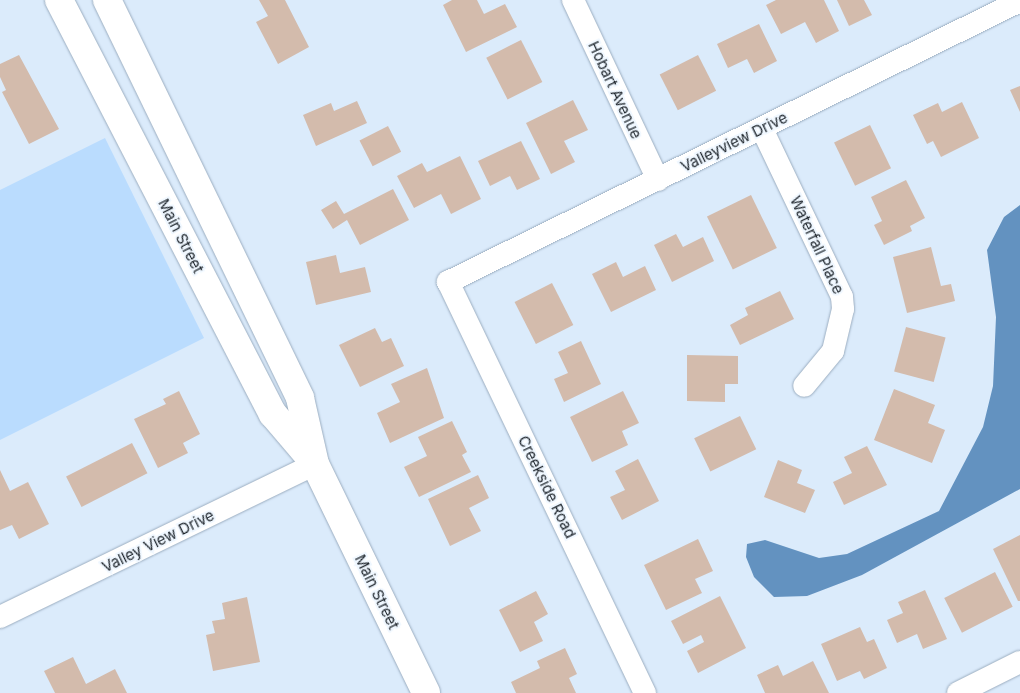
<!DOCTYPE html>
<html>
<head>
<meta charset="utf-8">
<style>
	body { margin:0 }
	#map { position:relative; width:1020px; height:693px; overflow:hidden; background:#dbebfb; font-family:Inter,sans-serif }
	div>[style] { position:absolute }
	[style*='--x'] { left:calc(var(--x)*1px); top:calc(var(--y)*1px); width:calc(var(--w)*1px); rotate:calc(var(--a)*1deg) }
	.green>* { inset:0; background:#badcfe }
	.water>* { inset:0; background:#6392c0 }
	.building>* { inset:0; background:#d3bbac; transform-origin:0 0 }
	.roads { filter:drop-shadow(0 0 1px #9badc0) drop-shadow(0 0 1px #9badc0) }
	.street>* { height:22px; margin:-11px; padding:0 11px; transform-origin:11px; border-radius:11px; background:#fff }
	.secondary>* { height:28px; margin:-14px; padding:0 14px; transform-origin:14px; border-radius:14px; background:#fff }
	span { translate:-50% -50%; white-space:nowrap; text-align:center; line-height:1.15; -webkit-text-stroke:4px #eff7ff; paint-order:stroke }
	.street-label { font-size:15px; color:#1d242b }
</style>
</head>
<body>
<div id="map">
	<div class="green">
		<div style="clip-path:polygon(105px 138px,204px 338px,0 440px,0 190px)"></div>
	</div>
	<div class="water">
		<div style="clip-path:polygon(1020px 205px,1020px 489px,862px 575px,807px 596px,774px 597px,754px 577px,746px 557px,747px 544px,765px 540px,819px 558px,847px 554px,939px 511px,983px 427px,993px 386px,996px 317px,987px 250px,1004px 217px)"></div>
	</div>
	<div class="building">
		<div style="clip-path:polygon(259px 0,285px 0,309px 47px,278px 64px,256px 22px,268px 16px)"></div>
		<div style="clip-path:polygon(452px 0,477px 0,484px 14px,505px 4px,517px 27px,466px 52px,443px 5px)"></div>
		<div style="clip-path:polygon(776px 0,824px 0,839px 31px,816px 43px,805px 22px,781px 34px,766px 5px)"></div>
		<div style="clip-path:polygon(837px 0,864px 0,872px 15px,849px 26px)"></div>
		<div style="clip-path:polygon(759px 24px,777px 61px,754px 73px,747px 59px,728px 68px,717px 44px)"></div>
		<div style="left:521px;top:40px;width:47px;height:39px;rotate:63deg"></div>
		<div style="clip-path:polygon(19px 55px,59px 129px,29px 144px,2px 92px,6px 90px,0 77px,0 64px)"></div>
		<div style="left:698px;top:55px;width:40px;height:43px;rotate:63deg"></div>
		<div style="clip-path:polygon(1020px 86px,1020px 112px,1010px 90px)"></div>
		<div style="clip-path:polygon(573px 100px,588px 130px,564px 141px,575px 162px,551px 174px,526px 123px)"></div>
		<div style="clip-path:polygon(357px 101px,367px 123px,316px 146px,303px 115px,331px 103px,334px 111px)"></div>
		<div style="clip-path:polygon(962px 102px,979px 138px,941px 157px,933px 141px,927px 144px,913px 115px,938px 103px,942px 112px)"></div>
		<div style="left:870px;top:125px;width:48px;height:40px;rotate:64deg"></div>
		<div style="left:388px;top:126px;width:29px;height:32px;rotate:63deg"></div>
		<div style="clip-path:polygon(521px 141px,540px 179px,517px 190px,510px 176px,490px 186px,478px 161px)"></div>
		<div style="clip-path:polygon(460px 156px,481px 199px,451px 214px,441px 194px,414px 208px,397px 176px,422px 163px,427px 172px)"></div>
		<div style="clip-path:polygon(906px 180px,925px 218px,910px 226px,912px 231px,884px 245px,874px 225px,882px 221px,871px 197px)"></div>
		<div style="clip-path:polygon(393px 189px,409px 220px,360px 245px,347px 220px,333px 229px,321px 210px,336px 201px,344px 214px)"></div>
		<div style="left:751px;top:195px;width:59px;height:49px;rotate:64deg"></div>
		<div style="clip-path:polygon(676px 234px,683px 247px,703px 237px,714px 261px,672px 282px,654px 245px)"></div>
		<div style="clip-path:polygon(931px 247px,941px 286px,951px 284px,955px 301px,907px 313px,893px 257px)"></div>
		<div style="clip-path:polygon(336px 255px,340px 273px,365px 267px,371px 292px,316px 305px,306px 262px)"></div>
		<div style="clip-path:polygon(616px 262px,623px 277px,645px 266px,656px 290px,611px 312px,592px 274px)"></div>
		<div style="left:552px;top:283px;width:47px;height:42px;rotate:63deg"></div>
		<div style="clip-path:polygon(780px 291px,794px 319px,740px 345px,730px 325px,748px 315px,745px 308px)"></div>
		<div style="left:906px;top:327px;width:41px;height:46px;rotate:15deg"></div>
		<div style="clip-path:polygon(375px 328px,382px 342px,391px 338px,404px 366px,360px 387px,339px 345px)"></div>
		<div style="clip-path:polygon(581px 341px,601px 384px,564px 402px,554px 379px,568px 373px,558px 352px)"></div>
		<div style="clip-path:polygon(687px 355px,738px 356px,738px 384px,725px 384px,725px 402px,687px 401px)"></div>
		<div style="clip-path:polygon(427px 368px,444px 418px,390px 443px,377px 413px,400px 402px,391px 384px)"></div>
		<div style="clip-path:polygon(894px 389px,935px 405px,928px 423px,945px 430px,932px 463px,874px 440px)"></div>
		<div style="clip-path:polygon(179px 391px,200px 434px,183px 443px,188px 453px,158px 468px,134px 419px,166px 404px,163px 399px)"></div>
		<div style="clip-path:polygon(623px 391px,639px 423px,622px 431px,628px 445px,592px 462px,570px 417px)"></div>
		<div style="left:740px;top:416px;width:37px;height:51px;rotate:64deg"></div>
		<div style="clip-path:polygon(452px 421px,467px 452px,462px 455px,471px 472px,419px 497px,404px 467px,427px 456px,418px 437px)"></div>
		<div style="left:132px;top:443px;width:34px;height:74px;rotate:63deg"></div>
		<div style="clip-path:polygon(867px 446px,887px 485px,844px 505px,833px 482px,852px 473px,844px 457px)"></div>
		<div style="clip-path:polygon(638px 459px,659px 501px,622px 520px,610px 497px,625px 490px,615px 471px)"></div>
		<div style="clip-path:polygon(778px 460px,802px 470px,797px 483px,815px 490px,805px 513px,764px 497px)"></div>
		<div style="clip-path:polygon(0 470px,10px 491px,28px 482px,49px 524px,19px 539px,12px 525px,0 530px)"></div>
		<div style="clip-path:polygon(478px 475px,489px 498px,469px 508px,481px 531px,450px 546px,428px 499px)"></div>
		<div style="clip-path:polygon(1020px 535px,1020px 601px,1018px 601px,993px 549px)"></div>
		<div style="clip-path:polygon(698px 539px,713px 571px,695px 579px,702px 593px,666px 610px,644px 565px)"></div>
		<div style="left:995px;top:572px;width:39px;height:57px;rotate:63deg"></div>
		<div style="clip-path:polygon(925px 590px,947px 639px,923px 649px,917px 634px,897px 643px,887px 620px,903px 613px,898px 602px)"></div>
		<div style="clip-path:polygon(536px 591px,548px 614px,534px 622px,543px 641px,520px 652px,499px 610px)"></div>
		<div style="clip-path:polygon(720px 596px,746px 648px,698px 673px,687px 651px,704px 642px,701px 635px,683px 644px,671px 621px)"></div>
		<div style="clip-path:polygon(247px 597px,260px 662px,213px 671px,206px 635px,215px 633px,212px 621px,225px 619px,222px 603px)"></div>
		<div style="clip-path:polygon(860px 627px,867px 642px,874px 639px,887px 668px,864px 679px,860px 671px,837px 681px,821px 644px)"></div>
		<div style="clip-path:polygon(565px 648px,577px 674px,569px 678px,576px 693px,516px 693px,511px 682px,540px 668px,537px 661px)"></div>
		<div style="clip-path:polygon(73px 657px,86px 684px,115px 669px,127px 693px,55px 693px,44px 671px)"></div>
		<div style="clip-path:polygon(813px 661px,829px 693px,765px 693px,757px 675px,778px 665px,783px 676px)"></div>
	</div>
	<div class="roads">
		<div class="street">
			<div style="--x:573;--y:0;--w:199;--a:64.7"></div>
			<div style="--x:762;--y:129;--w:186;--a:64.5"></div>
			<div style="--x:842;--y:297;--w:12;--a:85"></div>
			<div style="--x:843;--y:309;--w:43;--a:103.4"></div>
			<div style="--x:833;--y:351;--w:45;--a:129.6"></div>
			<div style="--x:0;--y:617;--w:350;--a:-25.9"></div>
			<div style="--x:645;--y:693;--w:456;--a:-115.6"></div>
			<div style="--x:448;--y:282;--w:637;--a:-26.16"></div>
			<div style="--x:958;--y:693;--w:69;--a:-26.6"></div>
		</div>
		<div class="secondary">
			<div style="--x:59;--y:0;--w:466;--a:62.7"></div>
			<div style="--x:273;--y:414;--w:62;--a:49.6"></div>
			<div style="--x:107;--y:0;--w:442;--a:64.1"></div>
			<div style="--x:300;--y:398;--w:68;--a:77.2"></div>
			<div style="--x:315;--y:464;--w:254;--a:64.1"></div>
		</div>
	</div>
	<div class="street-label">
		<span style="left:615px;top:90px;rotate:65deg">Hobart Avenue</span>
		<span style="left:734px;top:142px;rotate:-26deg">Valleyview Drive</span>
		<span style="left:181px;top:236px;rotate:63deg">Main Street</span>
		<span style="left:817px;top:245px;rotate:65deg">Waterfall Place</span>
		<span style="left:547px;top:487px;rotate:64deg">Creekside Road</span>
		<span style="left:158px;top:541px;rotate:-26deg">Valley View Drive</span>
		<span style="left:377px;top:592px;rotate:64deg">Main Street</span>
	</div>
</div>
</body>
</html>
